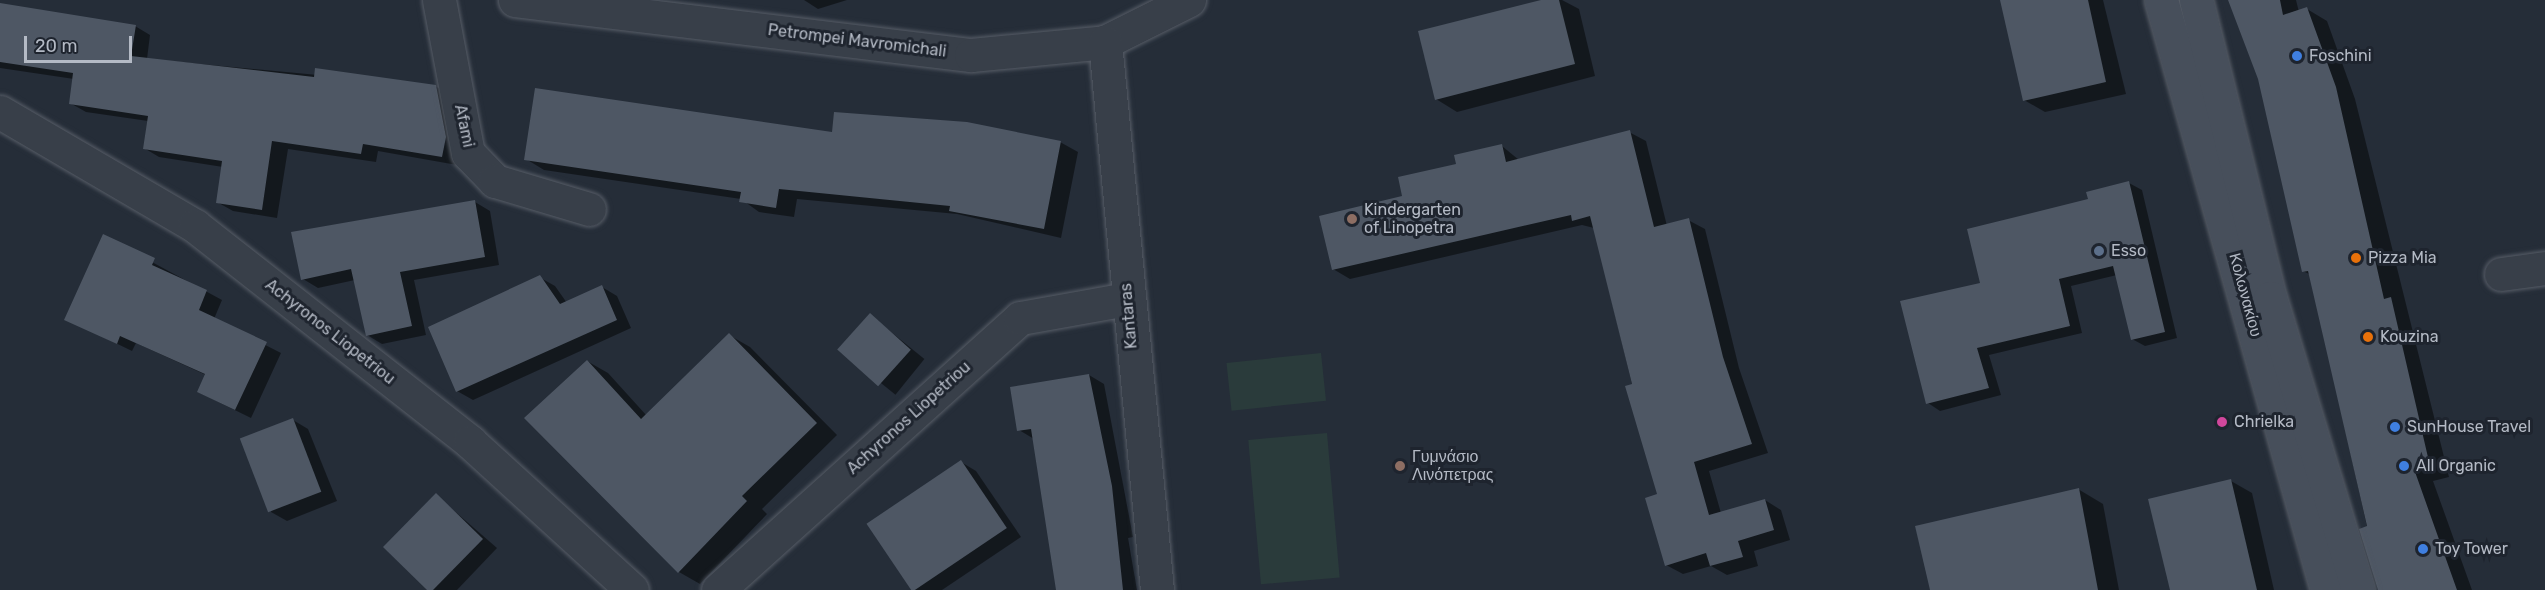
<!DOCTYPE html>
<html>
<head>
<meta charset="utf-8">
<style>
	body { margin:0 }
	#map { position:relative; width:2545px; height:590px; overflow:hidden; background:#252d38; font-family:Rubik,sans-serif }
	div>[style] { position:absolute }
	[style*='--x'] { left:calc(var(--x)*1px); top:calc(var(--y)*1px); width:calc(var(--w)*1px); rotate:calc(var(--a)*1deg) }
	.green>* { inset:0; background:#2a3b3b; transform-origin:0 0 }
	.shadow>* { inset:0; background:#0007; transform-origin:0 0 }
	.building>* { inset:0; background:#4e5764; transform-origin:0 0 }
	.roads { filter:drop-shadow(0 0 2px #575d67) drop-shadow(0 0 2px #575d67) }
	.street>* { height:33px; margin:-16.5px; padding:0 16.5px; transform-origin:16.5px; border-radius:16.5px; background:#383f49 }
	.secondary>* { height:33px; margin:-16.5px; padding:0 16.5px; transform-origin:16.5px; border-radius:16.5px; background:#474f5b }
	.dots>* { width:16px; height:16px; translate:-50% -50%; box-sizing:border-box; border:3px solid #1e242e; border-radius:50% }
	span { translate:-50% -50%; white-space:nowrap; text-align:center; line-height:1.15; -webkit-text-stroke:6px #1e242e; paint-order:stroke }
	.street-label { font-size:16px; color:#b4bac5 }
	.poi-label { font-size:16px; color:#b4bac5 }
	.left { translate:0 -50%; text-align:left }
	.scale { position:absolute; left:24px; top:36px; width:108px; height:27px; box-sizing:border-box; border:3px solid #b4bac5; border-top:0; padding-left:8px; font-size:18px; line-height:21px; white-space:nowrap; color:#b4bac5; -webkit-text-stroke:4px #1e242e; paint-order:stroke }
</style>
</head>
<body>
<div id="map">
	<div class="green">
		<div style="left:1321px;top:353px;width:48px;height:95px;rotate:84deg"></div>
		<div style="left:1327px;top:433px;width:145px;height:79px;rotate:85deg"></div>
	</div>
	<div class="shadow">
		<div style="clip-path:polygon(804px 0,847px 0,818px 9px)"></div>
		<div style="clip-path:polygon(1547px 0,1562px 0,1579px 9px,1595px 76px,1457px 112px,1436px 99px)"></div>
		<div style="clip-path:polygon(2002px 0,2103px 0,2126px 94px,2045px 112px,2024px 100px)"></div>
		<div style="clip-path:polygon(2231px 0,2296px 0,2299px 12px,2307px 9px,2327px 21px,2355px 99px,2449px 477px,2433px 481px,2472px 590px,2381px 590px,2311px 275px,2303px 271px,2259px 78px)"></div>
		<div style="clip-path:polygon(0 5px,135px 26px,150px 35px,147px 59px,435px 86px,451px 95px,457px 165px,378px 151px,376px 162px,288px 149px,277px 218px,233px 211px,217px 202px,223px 167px,159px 157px,144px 148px,148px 121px,86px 112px,70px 103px,74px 79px,0 68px)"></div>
		<div style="clip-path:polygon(1629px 132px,1646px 141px,1667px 226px,1688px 220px,1705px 229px,1739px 368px,1768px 453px,1709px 471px,1721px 513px,1765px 500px,1781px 510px,1790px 540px,1754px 551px,1758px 566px,1727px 575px,1711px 566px,1683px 574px,1666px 565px,1659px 495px,1594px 228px,1582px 225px,1350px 279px,1333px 269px,1404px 198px,1458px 165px,1502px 146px,1519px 160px)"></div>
		<div style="clip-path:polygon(1060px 142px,1078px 152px,1061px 238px,957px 214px,797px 199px,794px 217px,759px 212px,741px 199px,544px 170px,526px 159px)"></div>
		<div style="clip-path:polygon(2129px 183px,2142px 190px,2177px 338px,2145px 346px,2132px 339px,2117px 275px,2071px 286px,2082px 333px,1989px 355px,2001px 395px,1940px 411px,1928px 403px,1982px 284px,2090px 200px)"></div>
		<div style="clip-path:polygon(475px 202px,490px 211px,499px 265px,414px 280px,426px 335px,382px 344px,367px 335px,355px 280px,318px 288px,303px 279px)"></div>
		<div style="clip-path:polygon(104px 236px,222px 300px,214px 319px,281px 353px,251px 418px,198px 392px,206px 375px,136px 343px,132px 351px,66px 319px)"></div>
		<div style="clip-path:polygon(539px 277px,555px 286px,567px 303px,602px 287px,617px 296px,631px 328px,473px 400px,457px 391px)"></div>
		<div style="left:870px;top:315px;width:70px;height:46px;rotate:39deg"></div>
		<div style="clip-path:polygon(729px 335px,750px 347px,837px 435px,762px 509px,767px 514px,700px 584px,679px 572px,587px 361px,608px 373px,647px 416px)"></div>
		<div style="clip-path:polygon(1089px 375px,1104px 384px,1133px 537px,1128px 538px,1137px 590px,1057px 590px,1034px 439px,1019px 430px)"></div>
		<div style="clip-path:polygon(293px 420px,308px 429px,337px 501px,287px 521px,271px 512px)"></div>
		<div style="clip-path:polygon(961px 462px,976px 471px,1021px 537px,942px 590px,912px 590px,871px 528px)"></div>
		<div style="clip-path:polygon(2231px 481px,2252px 493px,2274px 590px,2171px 590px)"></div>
		<div style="clip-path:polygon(2078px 489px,2103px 504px,2119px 590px,1931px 590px)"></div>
		<div style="clip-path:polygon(436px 495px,497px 548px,457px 590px,429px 590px)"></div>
	</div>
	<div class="building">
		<div style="clip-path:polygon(1541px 0,1559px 0,1575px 64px,1435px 100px,1418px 31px)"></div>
		<div style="clip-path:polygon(2000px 0,2088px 0,2106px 82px,2023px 101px)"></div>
		<div style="clip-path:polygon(2228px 0,2280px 0,2283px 15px,2307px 7px,2336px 87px,2384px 299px,2391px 297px,2430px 466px,2414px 469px,2457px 590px,2378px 590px,2359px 529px,2367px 526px,2308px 271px,2302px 272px,2258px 79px)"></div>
		<div style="clip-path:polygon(0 3px,136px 25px,131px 56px,314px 77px,315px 68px,436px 85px,446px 137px,442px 157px,363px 144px,361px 154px,272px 141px,262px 210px,216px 203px,222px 161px,143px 149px,148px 116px,69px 104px,73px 73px,0 62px)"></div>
		<div style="clip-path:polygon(535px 88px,832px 132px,834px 112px,967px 122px,1061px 141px,1044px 229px,949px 211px,950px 206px,779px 189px,776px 208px,739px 202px,741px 192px,524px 160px)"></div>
		<div style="clip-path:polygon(1630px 130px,1654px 227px,1689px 218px,1723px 357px,1752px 444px,1694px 462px,1709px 515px,1765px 499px,1774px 530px,1738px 541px,1743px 557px,1710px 566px,1706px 553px,1665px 566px,1645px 498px,1657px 494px,1625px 386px,1632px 384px,1590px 216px,1572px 221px,1571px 215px,1332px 270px,1319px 216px,1402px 196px,1398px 177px,1456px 164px,1454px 155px,1502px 144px,1506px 162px)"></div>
		<div style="clip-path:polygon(2129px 181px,2165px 332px,2131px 340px,2113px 266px,2059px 279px,2070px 326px,1977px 348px,1989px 388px,1926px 404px,1900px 301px,1980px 283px,1967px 229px,2088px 199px,2086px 192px)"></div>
		<div style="clip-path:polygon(475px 200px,485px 257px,400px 272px,412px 326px,366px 336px,351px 269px,301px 280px,291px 232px)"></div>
		<div style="clip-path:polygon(103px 234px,155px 258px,152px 265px,207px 290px,199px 310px,267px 342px,235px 410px,197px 392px,205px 374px,120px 336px,117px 344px,64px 320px)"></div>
		<div style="clip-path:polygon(540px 275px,560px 304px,602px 285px,617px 320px,456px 392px,428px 327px)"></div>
		<div style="left:870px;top:313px;width:55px;height:49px;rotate:42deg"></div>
		<div style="clip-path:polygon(729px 333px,817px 423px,742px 496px,747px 501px,678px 573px,524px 418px,587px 360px,641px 419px)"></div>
		<div style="clip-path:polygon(1089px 374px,1112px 486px,1123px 590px,1056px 590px,1031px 429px,1017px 431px,1010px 387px)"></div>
		<div style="left:293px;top:418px;width:79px;height:57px;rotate:69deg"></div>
		<div style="left:961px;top:460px;width:82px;height:114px;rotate:56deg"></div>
		<div style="clip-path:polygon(2231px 479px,2257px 590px,2170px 590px,2148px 499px)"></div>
		<div style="clip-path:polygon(2079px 488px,2098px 590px,1930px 590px,1915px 526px)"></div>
		<div style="clip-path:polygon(436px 493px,483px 539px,433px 590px,427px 590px,383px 547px)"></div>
	</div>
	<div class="roads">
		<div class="street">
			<div style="--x:439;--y:0;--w:156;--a:79.3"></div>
			<div style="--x:468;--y:153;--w:39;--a:46"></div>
			<div style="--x:495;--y:181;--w:98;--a:16.6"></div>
			<div style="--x:515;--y:0;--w:459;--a:6.9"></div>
			<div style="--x:971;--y:55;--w:135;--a:-5.5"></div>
			<div style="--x:1105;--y:42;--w:94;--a:-26.6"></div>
			<div style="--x:1105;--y:42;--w:550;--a:84.58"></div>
			<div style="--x:0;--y:112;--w:226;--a:30.3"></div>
			<div style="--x:195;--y:226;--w:350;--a:38.1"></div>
			<div style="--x:470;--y:442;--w:219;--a:42.4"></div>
			<div style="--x:2501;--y:274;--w:44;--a:-7.8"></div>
			<div style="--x:718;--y:590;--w:406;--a:-42"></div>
			<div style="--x:1020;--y:318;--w:109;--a:-10.1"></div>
		</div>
		<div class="secondary">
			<div style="--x:2161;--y:0;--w:613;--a:74.29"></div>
			<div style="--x:2196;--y:0;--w:307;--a:76.1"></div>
			<div style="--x:2270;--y:298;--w:305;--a:73.2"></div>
		</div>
	</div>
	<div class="dots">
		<div style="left:2297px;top:56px;background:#3f7fe0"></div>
		<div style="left:1352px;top:219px;background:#8d6e63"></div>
		<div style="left:2099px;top:251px;background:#5c6f8a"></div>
		<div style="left:2356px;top:258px;background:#e8710a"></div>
		<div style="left:2368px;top:337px;background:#e8710a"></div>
		<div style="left:2222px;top:422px;background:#d1479c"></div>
		<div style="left:2395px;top:427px;background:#3f7fe0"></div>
		<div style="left:1400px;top:466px;background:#8d6e63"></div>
		<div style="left:2404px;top:466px;background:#3f7fe0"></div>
		<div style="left:2423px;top:549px;background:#3f7fe0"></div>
	</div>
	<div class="street-label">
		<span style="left:857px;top:41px;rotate:7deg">Petrompei Mavromichali</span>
		<span style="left:464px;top:126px;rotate:78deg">Afami</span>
		<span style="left:2245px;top:295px;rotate:75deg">Κολωνακίου</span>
		<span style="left:1129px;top:316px;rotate:-95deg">Kantaras</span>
		<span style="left:330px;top:332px;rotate:38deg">Achyronos Liopetriou</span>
		<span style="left:909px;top:418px;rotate:-42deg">Achyronos Liopetriou</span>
	</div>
	<div class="poi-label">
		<span class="left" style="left:2309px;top:56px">Foschini</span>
		<span class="left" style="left:1364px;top:219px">Kindergarten<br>of Linopetra</span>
		<span class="left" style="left:2111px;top:251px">Esso</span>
		<span class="left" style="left:2368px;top:258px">Pizza Mia</span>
		<span class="left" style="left:2380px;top:337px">Kouzina</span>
		<span class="left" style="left:2234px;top:422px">Chrielka</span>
		<span class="left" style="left:2407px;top:427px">SunHouse Travel</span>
		<span class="left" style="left:1412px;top:466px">Γυμνάσιο<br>Λινόπετρας</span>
		<span class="left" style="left:2416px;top:466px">All Organic</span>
		<span class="left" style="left:2435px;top:549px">Toy Tower</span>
	</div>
	<div class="scale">20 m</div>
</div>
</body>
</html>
